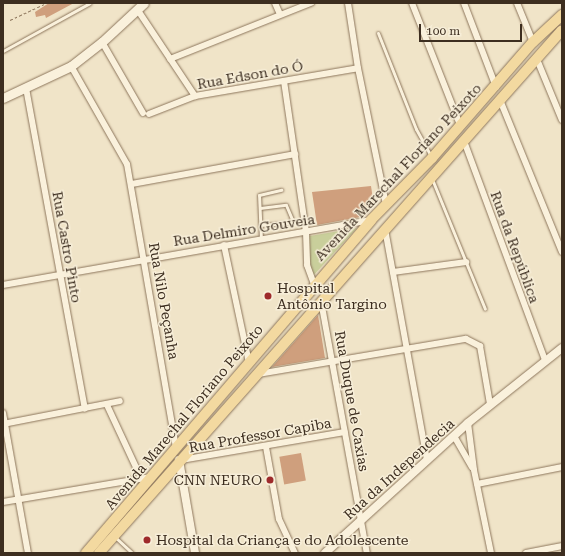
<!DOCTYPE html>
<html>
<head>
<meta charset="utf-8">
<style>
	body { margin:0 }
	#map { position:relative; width:565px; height:556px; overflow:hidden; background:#f0e4c8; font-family:"Roboto Serif",serif }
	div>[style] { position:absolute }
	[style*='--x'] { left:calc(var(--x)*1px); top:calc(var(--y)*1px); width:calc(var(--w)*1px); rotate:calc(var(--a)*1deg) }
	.green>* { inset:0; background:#c9cf9b }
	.building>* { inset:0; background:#cf9f7d; transform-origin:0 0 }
	.path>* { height:1px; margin-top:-0.5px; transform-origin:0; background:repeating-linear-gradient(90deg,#8d765c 0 3px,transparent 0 5px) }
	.roads { filter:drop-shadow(0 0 1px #8d765c) drop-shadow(0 0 1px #8d765c) }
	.service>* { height:3px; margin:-1.5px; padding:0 1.5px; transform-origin:1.5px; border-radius:1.5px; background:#faf1dc }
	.minor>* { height:6px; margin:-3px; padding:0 3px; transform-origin:3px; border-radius:3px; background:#faf1dc }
	.tertiary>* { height:8px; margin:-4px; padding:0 4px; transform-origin:4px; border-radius:4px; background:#faf1dc }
	.secondary>* { height:9px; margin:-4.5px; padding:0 4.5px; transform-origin:4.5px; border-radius:4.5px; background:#faf1dc }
	.primary>* { height:10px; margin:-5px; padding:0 5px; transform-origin:5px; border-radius:5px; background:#f3d9a0 }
	.dots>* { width:11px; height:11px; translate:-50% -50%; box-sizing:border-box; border:2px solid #f7eed8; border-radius:50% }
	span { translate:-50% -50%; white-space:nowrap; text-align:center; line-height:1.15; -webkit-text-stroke:3px #f7eed8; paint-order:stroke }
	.street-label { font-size:14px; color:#3d2e20 }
	.poi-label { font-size:14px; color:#3d2e20 }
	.left { translate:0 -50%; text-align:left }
	.right { translate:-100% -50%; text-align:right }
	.frame { position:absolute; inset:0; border:4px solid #3d2e20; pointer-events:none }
	.scale { position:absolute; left:419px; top:24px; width:103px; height:18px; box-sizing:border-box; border:2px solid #3d2e20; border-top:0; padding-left:5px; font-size:12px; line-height:14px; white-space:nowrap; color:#3d2e20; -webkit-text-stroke:3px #f7eed8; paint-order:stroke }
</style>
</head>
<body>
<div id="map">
	<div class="green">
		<div style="clip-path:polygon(357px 228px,312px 277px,304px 237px)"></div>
	</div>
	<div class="building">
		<div style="clip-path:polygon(49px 3px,74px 3px,46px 18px,45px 15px,36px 17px,35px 12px)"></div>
		<div style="clip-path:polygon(371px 186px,374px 206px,366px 216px,317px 225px,312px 192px)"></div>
		<div style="clip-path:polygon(318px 315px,325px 358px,272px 367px)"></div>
		<div style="left:301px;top:453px;width:28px;height:22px;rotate:80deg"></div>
	</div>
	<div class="path">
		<div style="--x:10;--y:20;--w:40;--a:-25"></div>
	</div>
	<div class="roads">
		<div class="service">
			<div style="--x:378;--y:33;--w:103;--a:68.4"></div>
			<div style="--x:416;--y:129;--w:31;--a:61"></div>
			<div style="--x:3;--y:51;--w:99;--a:-28.9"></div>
			<div style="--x:432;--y:179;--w:140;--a:67.8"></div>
			<div style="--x:260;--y:208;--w:26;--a:-7"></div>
			<div style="--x:286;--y:205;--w:15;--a:67"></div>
			<div style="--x:292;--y:219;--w:6;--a:135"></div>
			<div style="--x:288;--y:223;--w:28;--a:176"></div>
			<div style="--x:261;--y:240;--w:45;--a:-92.5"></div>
			<div style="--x:259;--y:195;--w:23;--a:-13"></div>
			<div style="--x:115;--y:537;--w:23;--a:43"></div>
		</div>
		<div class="minor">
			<div style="--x:275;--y:3;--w:12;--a:66"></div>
			<div style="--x:348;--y:3;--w:66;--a:81.3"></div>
			<div style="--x:358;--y:68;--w:139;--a:78.4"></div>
			<div style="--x:412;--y:3;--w:131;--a:68.5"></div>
			<div style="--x:464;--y:3;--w:90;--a:69.1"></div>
			<div style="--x:517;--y:3;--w:42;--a:67.7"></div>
			<div style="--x:137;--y:9;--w:105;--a:56.3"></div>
			<div style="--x:102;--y:42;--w:82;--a:60"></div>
			<div style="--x:536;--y:57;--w:68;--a:67.6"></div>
			<div style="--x:170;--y:59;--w:152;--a:-21.7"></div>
			<div style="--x:71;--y:66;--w:113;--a:60.3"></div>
			<div style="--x:127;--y:164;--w:287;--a:80.2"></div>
			<div style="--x:284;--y:81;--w:153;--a:81.7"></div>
			<div style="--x:306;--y:232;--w:33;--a:88"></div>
			<div style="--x:307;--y:265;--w:20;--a:70"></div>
			<div style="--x:26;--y:88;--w:326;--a:79.6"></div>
			<div style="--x:500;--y:100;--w:164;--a:67.8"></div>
			<div style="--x:149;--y:114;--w:49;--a:-21.4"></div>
			<div style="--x:195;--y:96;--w:165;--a:-9.7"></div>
			<div style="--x:464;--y:141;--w:233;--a:69.7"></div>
			<div style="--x:132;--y:184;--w:166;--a:-10.4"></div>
			<div style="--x:385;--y:229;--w:235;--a:79.7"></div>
			<div style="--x:224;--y:245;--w:121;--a:78"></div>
			<div style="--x:393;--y:272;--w:74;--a:-7.8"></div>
			<div style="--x:3;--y:285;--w:374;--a:-10"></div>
			<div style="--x:321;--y:301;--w:256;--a:79.7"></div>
			<div style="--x:258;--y:374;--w:211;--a:-9.6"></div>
			<div style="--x:466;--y:339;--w:16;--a:27"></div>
			<div style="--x:480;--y:346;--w:59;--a:80.2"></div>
			<div style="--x:107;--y:405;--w:81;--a:65"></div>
			<div style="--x:3;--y:413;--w:142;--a:79.9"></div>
			<div style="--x:468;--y:423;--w:47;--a:82.7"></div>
			<div style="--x:474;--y:470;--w:85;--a:78.4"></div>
			<div style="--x:3;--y:424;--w:119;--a:-11.1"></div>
			<div style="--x:454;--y:436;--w:36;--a:60"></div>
			<div style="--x:266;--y:447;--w:73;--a:79.8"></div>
			<div style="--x:279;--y:519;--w:38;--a:65"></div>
			<div style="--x:181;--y:460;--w:166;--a:-9.7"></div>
			<div style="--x:477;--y:484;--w:87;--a:-11.3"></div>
			<div style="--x:3;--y:502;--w:150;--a:-9.6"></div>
			<div style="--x:526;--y:553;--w:37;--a:-11"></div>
		</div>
		<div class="tertiary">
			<div style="--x:179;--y:460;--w:94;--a:80.2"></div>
			<div style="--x:325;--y:553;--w:193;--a:-42.3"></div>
			<div style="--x:468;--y:423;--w:120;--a:-38.6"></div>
		</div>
		<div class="secondary">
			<div style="--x:3;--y:98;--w:75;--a:-25.2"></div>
			<div style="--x:71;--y:66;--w:39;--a:-38"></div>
			<div style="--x:102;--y:42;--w:57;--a:-42.9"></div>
		</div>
		<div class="primary">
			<div style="--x:86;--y:553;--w:438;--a:-49.4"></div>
			<div style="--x:371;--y:220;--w:87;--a:-45.5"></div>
			<div style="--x:432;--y:158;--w:154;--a:-49"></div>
			<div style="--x:533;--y:42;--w:40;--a:-43"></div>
			<div style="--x:99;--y:553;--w:698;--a:-48.48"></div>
		</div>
	</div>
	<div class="dots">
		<div style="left:268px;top:296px;background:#9e2a2b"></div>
		<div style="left:270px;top:480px;background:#9e2a2b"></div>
		<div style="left:147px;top:540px;background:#9e2a2b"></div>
	</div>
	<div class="street-label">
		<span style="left:250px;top:75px;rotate:-10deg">Rua Edson do Ó</span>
		<span style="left:398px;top:172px;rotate:-47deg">Avenida Marechal Floriano Peixoto</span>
		<span style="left:244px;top:230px;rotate:-9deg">Rua Delmiro Gouveia</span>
		<span style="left:67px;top:247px;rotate:80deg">Rua Castro Pinto</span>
		<span style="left:515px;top:247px;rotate:70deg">Rua da República</span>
		<span style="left:164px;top:301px;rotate:80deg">Rua Nilo Peçanha</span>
		<span style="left:352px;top:401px;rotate:80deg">Rua Duque de Caxias</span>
		<span style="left:184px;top:417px;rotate:-50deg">Avenida Marechal Floriano Peixoto</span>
		<span style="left:260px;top:435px;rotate:-10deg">Rua Professor Capiba</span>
		<span style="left:399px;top:469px;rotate:-42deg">Rua da Independecia</span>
	</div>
	<div class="poi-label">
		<span class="left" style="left:277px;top:296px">Hospital<br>Antônio Targino</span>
		<span class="right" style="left:262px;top:480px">CNN NEURO</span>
		<span class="left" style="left:156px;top:540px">Hospital da Criança e do Adolescente</span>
	</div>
	<div class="frame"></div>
	<div class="scale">100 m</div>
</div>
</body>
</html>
